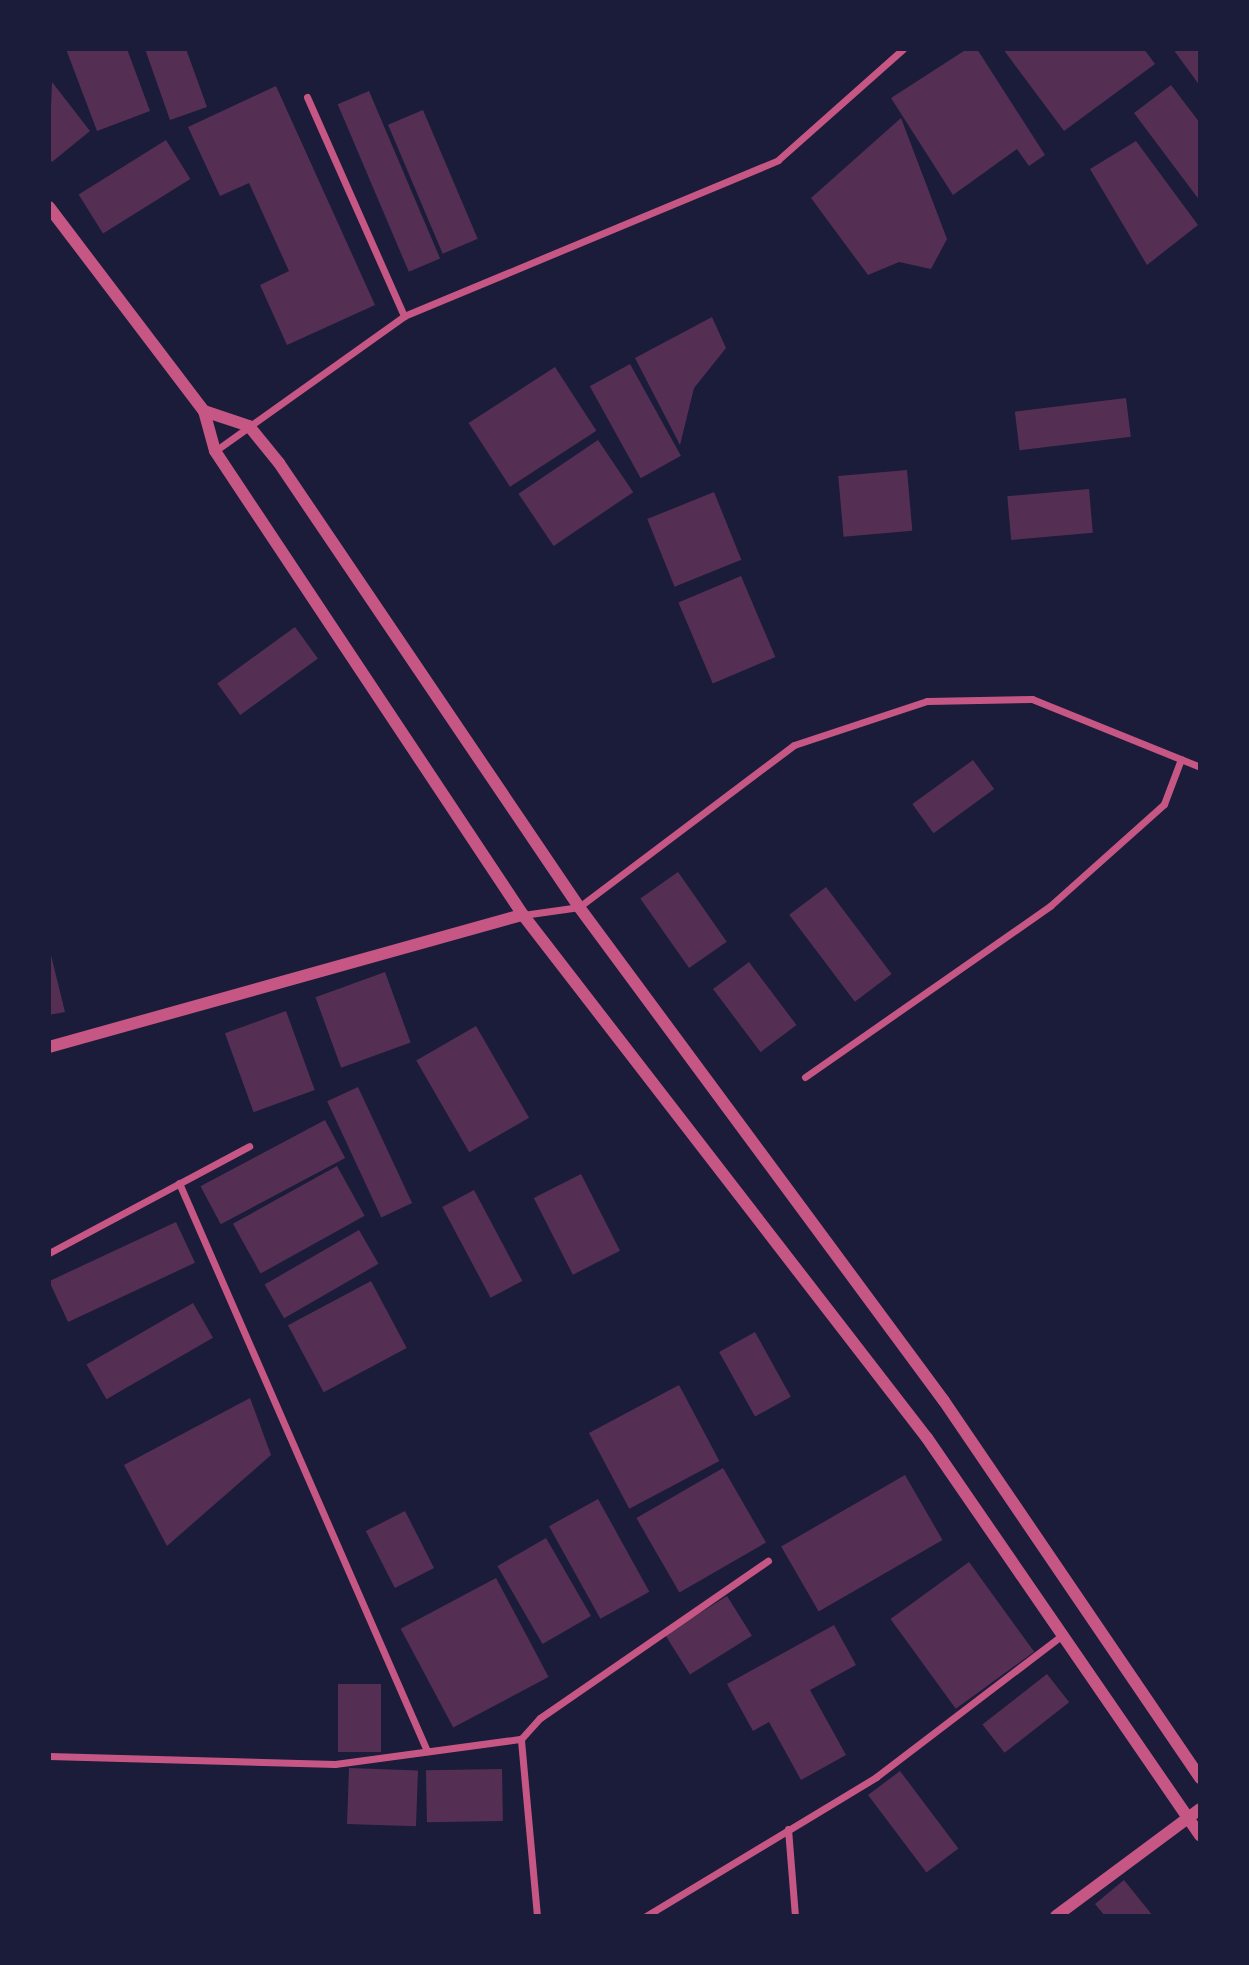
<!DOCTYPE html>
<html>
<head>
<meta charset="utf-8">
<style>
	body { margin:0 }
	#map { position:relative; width:1249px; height:1965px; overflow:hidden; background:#1b1b3a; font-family:"Archivo Narrow",sans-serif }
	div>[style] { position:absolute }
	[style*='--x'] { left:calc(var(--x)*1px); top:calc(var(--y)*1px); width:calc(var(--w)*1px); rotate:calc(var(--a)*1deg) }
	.building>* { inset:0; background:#542f53; transform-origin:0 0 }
	.minor>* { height:7px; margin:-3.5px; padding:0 3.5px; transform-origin:3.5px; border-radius:3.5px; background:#c65784 }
	.tertiary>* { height:12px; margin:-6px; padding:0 6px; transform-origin:6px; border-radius:6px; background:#c65784 }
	span { translate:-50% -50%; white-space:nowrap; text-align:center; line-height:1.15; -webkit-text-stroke:5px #1b1b3a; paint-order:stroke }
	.frame { position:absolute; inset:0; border:51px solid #1b1b3a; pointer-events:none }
</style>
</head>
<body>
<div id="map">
	<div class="building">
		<div style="clip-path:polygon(66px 49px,127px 49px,150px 111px,97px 131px)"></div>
		<div style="clip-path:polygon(145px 49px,186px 49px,207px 107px,170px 120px)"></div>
		<div style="clip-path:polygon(967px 49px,977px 49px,1045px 155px,1029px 166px,1017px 149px,953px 195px,891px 98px)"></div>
		<div style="clip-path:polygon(1003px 49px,1144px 49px,1155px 64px,1064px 131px)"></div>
		<div style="clip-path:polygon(1173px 49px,1200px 49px,1200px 86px)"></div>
		<div style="clip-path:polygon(52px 82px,90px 131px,52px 162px,49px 158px)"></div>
		<div style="clip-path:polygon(1171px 85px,1200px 123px,1200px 201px,1134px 113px)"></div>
		<div style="clip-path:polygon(276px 86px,375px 305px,287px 345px,260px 285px,289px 271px,249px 183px,220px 196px,188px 127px)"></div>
		<div style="left:369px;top:91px;width:182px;height:34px;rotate:67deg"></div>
		<div style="left:423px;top:110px;width:140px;height:38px;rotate:67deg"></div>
		<div style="clip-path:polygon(901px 118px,947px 239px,931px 269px,899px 262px,868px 275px,811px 198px)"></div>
		<div style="left:166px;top:140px;width:46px;height:103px;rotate:58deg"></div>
		<div style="clip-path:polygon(1136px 141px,1198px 225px,1147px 265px,1090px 169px)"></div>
		<div style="clip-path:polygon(712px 317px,726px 348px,694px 388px,680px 445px,635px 358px)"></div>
		<div style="left:630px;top:364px;width:105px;height:46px;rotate:61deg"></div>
		<div style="left:555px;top:367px;width:76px;height:103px;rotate:57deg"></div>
		<div style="left:1126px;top:398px;width:39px;height:112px;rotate:83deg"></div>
		<div style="left:598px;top:440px;width:63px;height:96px;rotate:56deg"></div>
		<div style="left:907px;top:470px;width:61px;height:69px;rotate:85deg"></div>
		<div style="left:1089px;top:489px;width:44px;height:82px;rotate:85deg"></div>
		<div style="left:714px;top:492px;width:73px;height:72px;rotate:68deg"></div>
		<div style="left:741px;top:576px;width:88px;height:68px;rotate:67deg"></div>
		<div style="left:295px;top:627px;width:39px;height:96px;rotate:54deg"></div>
		<div style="left:973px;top:760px;width:36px;height:75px;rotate:54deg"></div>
		<div style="left:678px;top:872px;width:85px;height:46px;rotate:55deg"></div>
		<div style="left:826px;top:887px;width:109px;height:46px;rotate:53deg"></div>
		<div style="clip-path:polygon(49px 947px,65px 1012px,49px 1015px)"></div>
		<div style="left:749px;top:962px;width:79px;height:45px;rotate:53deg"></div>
		<div style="left:385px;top:972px;width:75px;height:74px;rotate:70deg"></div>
		<div style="left:286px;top:1011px;width:84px;height:65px;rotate:70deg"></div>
		<div style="left:476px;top:1026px;width:106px;height:69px;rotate:60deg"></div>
		<div style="left:358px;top:1087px;width:128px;height:34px;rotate:65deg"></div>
		<div style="left:325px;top:1120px;width:43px;height:141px;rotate:62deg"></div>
		<div style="left:337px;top:1166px;width:57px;height:119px;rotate:61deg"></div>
		<div style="left:581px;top:1174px;width:86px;height:53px;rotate:63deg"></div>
		<div style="left:474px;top:1190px;width:103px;height:36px;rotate:62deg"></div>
		<div style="left:176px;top:1222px;width:45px;height:140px;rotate:65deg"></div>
		<div style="left:359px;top:1230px;width:39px;height:109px;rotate:60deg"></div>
		<div style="left:371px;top:1281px;width:76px;height:94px;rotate:62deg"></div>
		<div style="left:193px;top:1303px;width:40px;height:123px;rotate:60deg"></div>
		<div style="left:755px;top:1332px;width:74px;height:41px;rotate:61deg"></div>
		<div style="left:679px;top:1385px;width:86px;height:102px;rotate:62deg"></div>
		<div style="clip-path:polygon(250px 1398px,271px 1455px,167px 1546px,124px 1465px)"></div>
		<div style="left:723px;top:1468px;width:86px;height:100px;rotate:60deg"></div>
		<div style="left:905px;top:1475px;width:75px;height:143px;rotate:60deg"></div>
		<div style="left:598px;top:1499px;width:106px;height:56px;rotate:61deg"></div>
		<div style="left:405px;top:1511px;width:64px;height:44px;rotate:63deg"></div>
		<div style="left:546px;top:1538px;width:90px;height:56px;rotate:60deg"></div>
		<div style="left:969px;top:1562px;width:111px;height:97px;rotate:54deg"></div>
		<div style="left:496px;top:1578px;width:112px;height:108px;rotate:62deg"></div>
		<div style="left:727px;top:1596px;width:47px;height:73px;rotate:58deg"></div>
		<div style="clip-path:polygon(834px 1625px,856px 1665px,810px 1690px,846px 1755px,801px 1780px,769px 1722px,753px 1731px,727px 1684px)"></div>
		<div style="left:1047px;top:1674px;width:36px;height:82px;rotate:52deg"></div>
		<div style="left:338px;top:1684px;width:43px;height:68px"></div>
		<div style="left:349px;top:1768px;width:69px;height:56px;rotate:2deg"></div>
		<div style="left:502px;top:1769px;width:52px;height:76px;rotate:89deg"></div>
		<div style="left:900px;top:1771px;width:97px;height:40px;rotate:53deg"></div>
		<div style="clip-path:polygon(1124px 1880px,1153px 1916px,1105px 1916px,1095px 1904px)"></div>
	</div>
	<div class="minor">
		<div style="--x:307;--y:97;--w:240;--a:66.1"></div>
		<div style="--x:215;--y:451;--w:232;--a:-35.5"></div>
		<div style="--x:404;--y:316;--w:405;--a:-22.6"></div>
		<div style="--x:778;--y:160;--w:167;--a:-41.6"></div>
		<div style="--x:523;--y:915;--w:57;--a:-8.1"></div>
		<div style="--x:579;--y:907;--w:269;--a:-37"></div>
		<div style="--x:794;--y:745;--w:140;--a:-18.3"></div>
		<div style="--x:927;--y:701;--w:105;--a:-1.1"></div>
		<div style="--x:1032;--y:699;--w:181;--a:22"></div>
		<div style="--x:805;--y:1077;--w:299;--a:-34.9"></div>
		<div style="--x:1050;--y:906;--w:153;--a:-41.8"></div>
		<div style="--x:1164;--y:804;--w:48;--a:-69.3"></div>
		<div style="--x:179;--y:1183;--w:620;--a:66.41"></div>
		<div style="--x:49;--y:1253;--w:227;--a:-28.1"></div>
		<div style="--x:49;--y:1756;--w:286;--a:1.6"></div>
		<div style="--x:335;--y:1764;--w:188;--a:-7.7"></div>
		<div style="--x:788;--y:1829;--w:87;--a:85.4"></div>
		<div style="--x:537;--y:1916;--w:178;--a:-95.2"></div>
		<div style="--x:521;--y:1739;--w:28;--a:-48"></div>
		<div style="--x:540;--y:1718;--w:277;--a:-34.6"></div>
		<div style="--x:646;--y:1916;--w:269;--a:-31.1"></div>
		<div style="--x:876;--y:1777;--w:231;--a:-37.3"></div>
	</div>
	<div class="tertiary">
		<div style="--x:49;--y:207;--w:256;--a:52.8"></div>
		<div style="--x:204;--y:411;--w:41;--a:74.6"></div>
		<div style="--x:215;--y:451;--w:557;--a:56.42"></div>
		<div style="--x:523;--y:915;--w:661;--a:52.32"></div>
		<div style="--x:927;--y:1438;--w:482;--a:55.5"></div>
		<div style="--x:204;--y:411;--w:47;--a:18.4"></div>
		<div style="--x:249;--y:426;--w:48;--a:51"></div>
		<div style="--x:279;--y:463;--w:536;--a:55.95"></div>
		<div style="--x:579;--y:907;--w:614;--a:53.54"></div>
		<div style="--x:944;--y:1401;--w:456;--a:55.8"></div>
		<div style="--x:49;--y:1047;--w:492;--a:-15.6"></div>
		<div style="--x:1056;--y:1916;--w:179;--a:-36.6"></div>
	</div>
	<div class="frame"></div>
</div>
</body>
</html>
